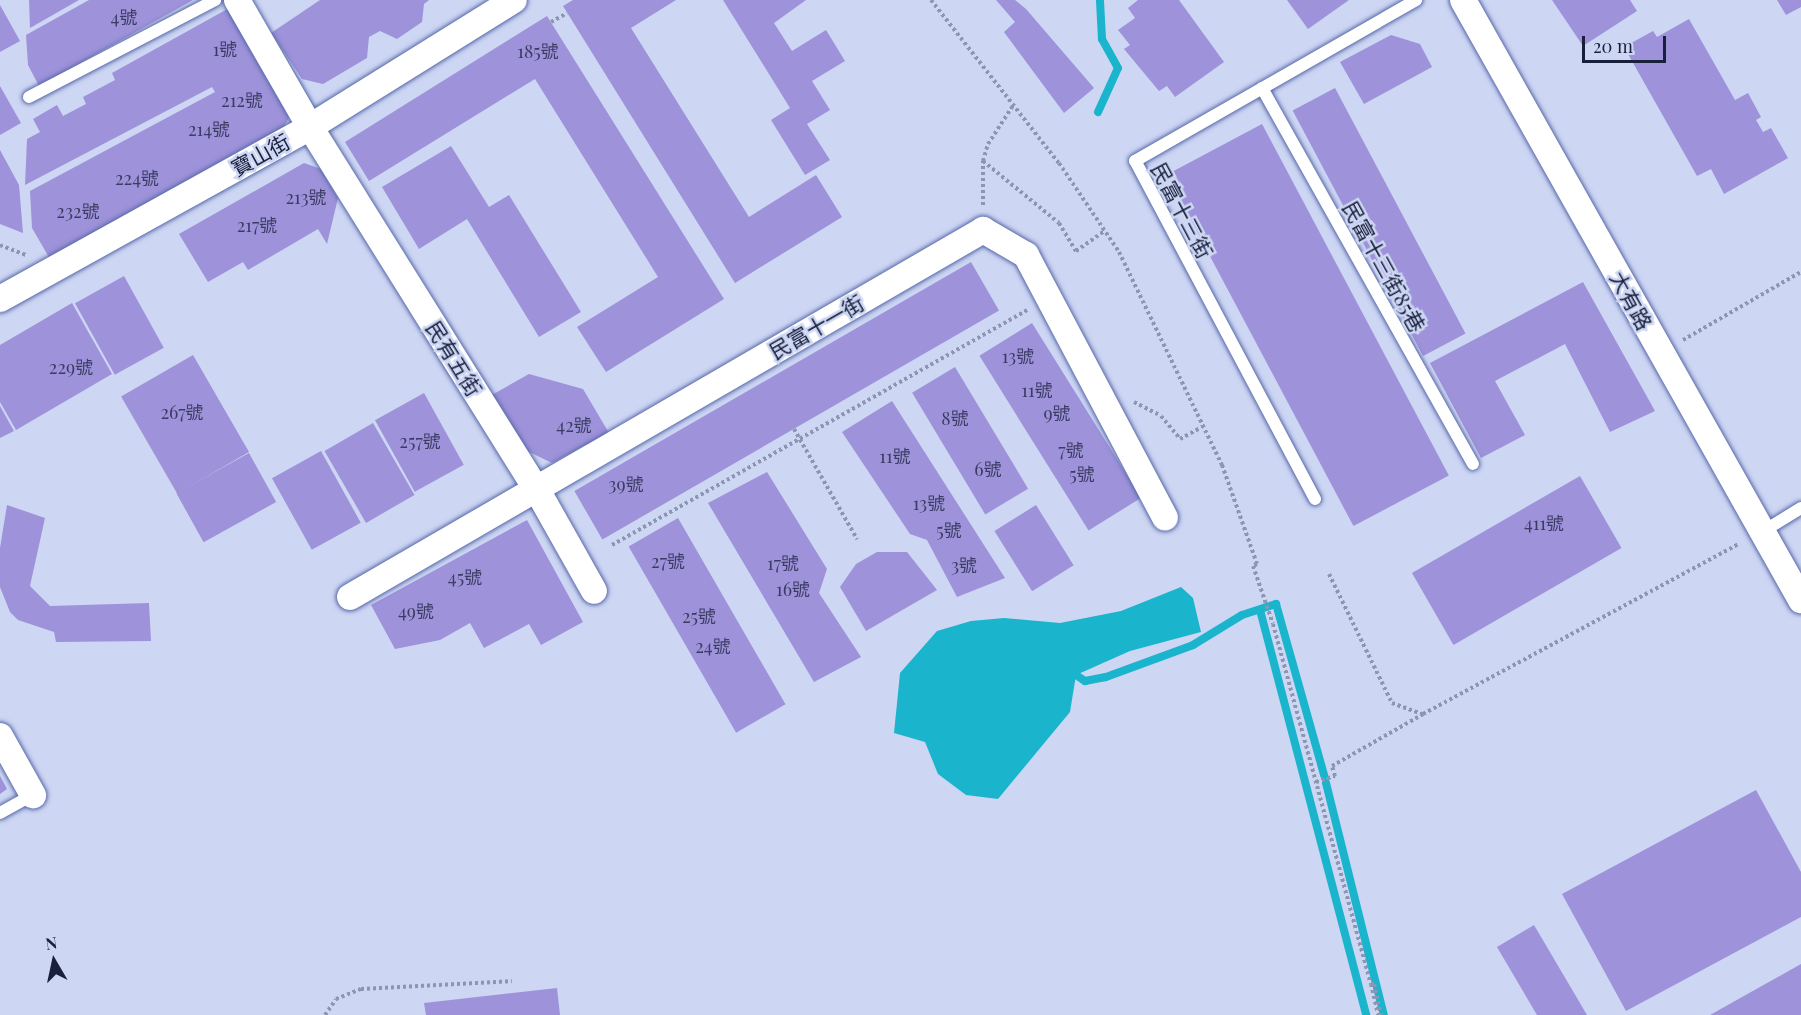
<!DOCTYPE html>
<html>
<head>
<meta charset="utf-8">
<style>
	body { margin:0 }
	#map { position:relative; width:1801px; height:1015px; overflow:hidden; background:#cdd6f3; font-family:"Playfair Display","Noto Sans TC",serif }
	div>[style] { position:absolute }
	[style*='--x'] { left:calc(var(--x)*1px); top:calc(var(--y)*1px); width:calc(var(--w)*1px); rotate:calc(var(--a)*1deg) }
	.water>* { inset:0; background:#1ab5cc }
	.stream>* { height:8px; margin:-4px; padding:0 4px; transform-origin:4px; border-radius:4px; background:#1ab5cc }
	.building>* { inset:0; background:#9e92da; transform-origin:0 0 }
	.path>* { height:4px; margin-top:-2px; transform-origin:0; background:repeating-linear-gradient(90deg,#8c95b1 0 3px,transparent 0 6px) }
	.roads { filter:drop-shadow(0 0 2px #5668a9) drop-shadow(0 0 2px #5668a9) }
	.lane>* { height:12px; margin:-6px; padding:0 6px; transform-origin:6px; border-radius:6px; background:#fff }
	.street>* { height:26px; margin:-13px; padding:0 13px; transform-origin:13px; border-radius:13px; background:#fff }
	span { translate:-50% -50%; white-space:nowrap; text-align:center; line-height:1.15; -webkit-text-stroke:5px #cdd6f3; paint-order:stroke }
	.number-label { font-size:18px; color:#3a3c63 }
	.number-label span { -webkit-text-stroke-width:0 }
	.street-label { font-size:21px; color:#18203b }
	.north { position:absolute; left:24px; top:931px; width:60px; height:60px; -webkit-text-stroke:4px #cdd6f3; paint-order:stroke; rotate:351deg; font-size:16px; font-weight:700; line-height:24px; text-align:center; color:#18203b }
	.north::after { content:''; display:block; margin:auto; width:21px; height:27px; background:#18203b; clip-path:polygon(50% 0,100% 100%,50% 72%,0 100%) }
	.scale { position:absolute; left:1582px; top:36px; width:84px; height:27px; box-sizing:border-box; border:3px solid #18203b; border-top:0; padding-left:8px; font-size:18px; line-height:21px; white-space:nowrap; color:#18203b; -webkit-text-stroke:4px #cdd6f3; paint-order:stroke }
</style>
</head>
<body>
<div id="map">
	<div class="water">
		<div style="clip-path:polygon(1181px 587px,1193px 598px,1201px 632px,1130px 651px,1076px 675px,1070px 712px,998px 799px,966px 795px,938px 774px,925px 742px,894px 733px,900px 673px,937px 631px,971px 621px,1004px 618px,1060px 623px,1121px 611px)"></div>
	</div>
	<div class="stream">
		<div style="--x:1098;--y:112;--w:48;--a:-65.6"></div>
		<div style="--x:1118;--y:68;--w:33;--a:-119"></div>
		<div style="--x:1102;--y:39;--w:39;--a:-93"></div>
		<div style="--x:1260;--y:610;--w:419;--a:75.3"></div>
		<div style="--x:1076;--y:675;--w:11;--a:34"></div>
		<div style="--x:1085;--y:681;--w:21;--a:-11"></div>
		<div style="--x:1106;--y:677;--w:93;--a:-20.2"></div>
		<div style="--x:1193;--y:645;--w:57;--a:-31.5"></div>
		<div style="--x:1242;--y:615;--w:36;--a:-18"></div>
		<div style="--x:1276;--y:604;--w:178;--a:74.3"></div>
		<div style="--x:1326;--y:783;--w:239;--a:76"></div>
	</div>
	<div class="building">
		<div style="clip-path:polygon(29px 0,79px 0,30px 28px)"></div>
		<div style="clip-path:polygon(89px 0,193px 0,39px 86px,28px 65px,26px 35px)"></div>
		<div style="clip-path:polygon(320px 0,429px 0,424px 4px,422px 22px,397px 39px,380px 31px,369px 37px,367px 58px,323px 84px,302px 79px,271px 33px)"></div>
		<div style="clip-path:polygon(573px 0,676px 0,631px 28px,749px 217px,816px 175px,842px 217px,735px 283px,563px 6px)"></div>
		<div style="clip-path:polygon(723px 0,806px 0,774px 23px,792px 51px,826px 30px,845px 61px,812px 81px,830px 110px,807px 124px,830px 160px,805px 175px,771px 120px,790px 108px)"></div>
		<div style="clip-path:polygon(996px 0,1015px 0,1026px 9px,1094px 88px,1064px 113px,1004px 32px,1015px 22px)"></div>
		<div style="clip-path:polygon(1138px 0,1179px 0,1224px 62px,1175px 97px,1167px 86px,1159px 91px,1124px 49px,1130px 45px,1118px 30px,1135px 18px,1128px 8px)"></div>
		<div style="clip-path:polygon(1287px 0,1349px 0,1308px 29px)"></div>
		<div style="clip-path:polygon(1552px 0,1630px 0,1637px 11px,1583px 46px)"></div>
		<div style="clip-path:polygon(1777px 0,1801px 0,1801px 7px,1786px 15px)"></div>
		<div style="clip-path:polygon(0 5px,20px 41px,0 52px)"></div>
		<div style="clip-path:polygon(231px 7px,292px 112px,283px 129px,50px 259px,32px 228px,30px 191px,215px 92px,212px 87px,25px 185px,27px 139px,40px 132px,33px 119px,57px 105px,63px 116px,86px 104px,83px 97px,115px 80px,112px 73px)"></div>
		<div style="clip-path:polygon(547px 16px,724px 299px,606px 372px,577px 327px,658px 277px,535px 79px,369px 181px,345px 142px)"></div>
		<div style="clip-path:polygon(1689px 19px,1735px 100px,1748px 93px,1761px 117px,1756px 120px,1763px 132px,1771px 128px,1788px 158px,1724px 194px,1711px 169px,1697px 176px,1624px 47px,1653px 31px,1657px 37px)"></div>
		<div style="clip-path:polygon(1391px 35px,1420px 44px,1432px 67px,1364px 104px,1340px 62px)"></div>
		<div style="clip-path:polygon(0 86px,21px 123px,0 135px)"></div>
		<div style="left:1335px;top:88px;width:278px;height:48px;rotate:62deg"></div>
		<div style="left:1262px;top:124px;width:398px;height:108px;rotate:62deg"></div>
		<div style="clip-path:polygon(451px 146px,489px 207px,509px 195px,581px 312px,539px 337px,467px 219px,419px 249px,382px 187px)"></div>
		<div style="clip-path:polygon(0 150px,19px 185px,23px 233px,0 224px)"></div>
		<div style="clip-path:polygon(304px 163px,321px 169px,338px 198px,327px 244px,318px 229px,248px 270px,243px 262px,208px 282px,179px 234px)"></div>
		<div style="left:971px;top:262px;width:56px;height:458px;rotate:60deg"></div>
		<div style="left:124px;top:276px;width:82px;height:56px;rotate:61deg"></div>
		<div style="clip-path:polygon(1583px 282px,1655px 411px,1610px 432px,1565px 344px,1495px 381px,1525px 435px,1481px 458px,1430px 363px)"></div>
		<div style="clip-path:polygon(72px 303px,112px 374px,16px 430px,0 402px,0 345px)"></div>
		<div style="left:1032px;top:323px;width:206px;height:62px;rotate:58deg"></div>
		<div style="left:193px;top:355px;width:112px;height:83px;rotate:60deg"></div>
		<div style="left:955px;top:367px;width:142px;height:50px;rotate:59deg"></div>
		<div style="clip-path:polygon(529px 374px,583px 389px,609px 433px,552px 463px,519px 447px,490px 396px)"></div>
		<div style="left:424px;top:393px;width:82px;height:56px;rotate:61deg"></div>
		<div style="clip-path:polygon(892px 401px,1005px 578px,957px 597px,927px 540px,910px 534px,842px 432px)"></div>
		<div style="clip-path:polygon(0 406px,14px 431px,0 438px)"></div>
		<div style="left:373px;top:423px;width:83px;height:56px;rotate:60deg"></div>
		<div style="left:321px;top:451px;width:82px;height:56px;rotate:61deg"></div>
		<div style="left:249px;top:453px;width:56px;height:83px;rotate:61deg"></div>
		<div style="clip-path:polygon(767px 472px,827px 569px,819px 593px,861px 657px,814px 682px,708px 503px)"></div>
		<div style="left:1580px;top:476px;width:83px;height:194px;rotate:60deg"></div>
		<div style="clip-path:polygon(7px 505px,45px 518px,30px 586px,50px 606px,149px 603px,151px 641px,56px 642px,54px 632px,18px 620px,10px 612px,0 587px,0 548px)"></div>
		<div style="left:1036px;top:505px;width:71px;height:49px;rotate:58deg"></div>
		<div style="left:678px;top:518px;width:215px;height:57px;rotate:60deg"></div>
		<div style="clip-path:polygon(527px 520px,583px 622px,541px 645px,529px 624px,484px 648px,470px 623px,440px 640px,395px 649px,371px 605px)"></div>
		<div style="clip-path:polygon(877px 552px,907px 552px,937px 590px,866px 631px,840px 587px,856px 564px)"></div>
		<div style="clip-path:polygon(0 776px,7px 789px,0 794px)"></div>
		<div style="clip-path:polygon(1756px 790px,1801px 872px,1801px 917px,1626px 1011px,1562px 894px)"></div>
		<div style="clip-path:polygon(1534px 925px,1587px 1015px,1537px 1015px,1497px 947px)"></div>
		<div style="clip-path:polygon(1801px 964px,1801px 1015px,1710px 1015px)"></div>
		<div style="clip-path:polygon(557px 988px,560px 1015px,426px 1015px,424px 1003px)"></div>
	</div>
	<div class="path">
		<div style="--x:931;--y:0;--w:207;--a:51.9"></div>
		<div style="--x:1059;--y:163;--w:107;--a:56"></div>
		<div style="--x:1119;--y:252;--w:237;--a:64.2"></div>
		<div style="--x:1222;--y:465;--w:105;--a:70.5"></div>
		<div style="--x:1257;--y:564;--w:4;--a:153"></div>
		<div style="--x:1253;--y:566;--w:61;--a:71"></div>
		<div style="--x:1273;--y:624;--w:373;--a:74.8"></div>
		<div style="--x:551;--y:22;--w:18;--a:-29"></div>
		<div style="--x:983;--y:161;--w:18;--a:-74"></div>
		<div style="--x:988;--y:144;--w:48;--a:-57"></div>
		<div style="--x:983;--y:205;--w:44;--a:-90"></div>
		<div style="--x:983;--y:161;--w:98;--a:39.2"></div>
		<div style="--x:1059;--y:223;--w:33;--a:59"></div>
		<div style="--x:1076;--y:251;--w:35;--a:-35"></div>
		<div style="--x:0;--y:245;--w:28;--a:21"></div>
		<div style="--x:1683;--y:340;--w:136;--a:-30"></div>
		<div style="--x:1134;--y:402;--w:30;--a:27"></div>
		<div style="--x:1161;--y:416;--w:30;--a:50"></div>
		<div style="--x:1180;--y:439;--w:25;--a:-29"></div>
		<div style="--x:794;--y:429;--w:127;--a:60.2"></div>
		<div style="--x:612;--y:545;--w:477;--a:-29.5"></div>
		<div style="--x:1329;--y:574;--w:144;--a:64"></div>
		<div style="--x:1392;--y:703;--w:33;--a:20"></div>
		<div style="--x:1423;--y:714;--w:360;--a:-28.3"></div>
		<div style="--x:1316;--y:782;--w:20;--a:-18"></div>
		<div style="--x:1335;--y:776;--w:10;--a:-107"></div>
		<div style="--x:1332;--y:766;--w:105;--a:-29.7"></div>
		<div style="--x:1371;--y:984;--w:3;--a:0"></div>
		<div style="--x:1374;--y:984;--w:32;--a:77"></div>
		<div style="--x:1371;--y:984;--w:32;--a:77"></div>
		<div style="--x:325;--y:1015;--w:19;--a:-55"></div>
		<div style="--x:336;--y:999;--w:27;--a:-22"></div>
		<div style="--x:361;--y:989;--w:151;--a:-3"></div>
	</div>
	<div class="roads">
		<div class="lane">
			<div style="--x:1262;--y:88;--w:431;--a:60.7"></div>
			<div style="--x:29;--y:97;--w:210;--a:-27.5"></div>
			<div style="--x:1315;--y:499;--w:383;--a:-118"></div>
			<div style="--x:1135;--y:161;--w:324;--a:-29.8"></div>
			<div style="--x:1762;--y:532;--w:46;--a:-31.6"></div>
			<div style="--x:0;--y:813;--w:38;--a:-29"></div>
		</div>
		<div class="street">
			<div style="--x:237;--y:0;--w:146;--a:60.1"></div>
			<div style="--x:310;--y:127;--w:426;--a:58"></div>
			<div style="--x:536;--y:488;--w:118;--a:60.6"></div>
			<div style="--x:1463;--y:0;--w:689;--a:60.61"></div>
			<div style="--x:0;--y:299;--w:355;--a:-29"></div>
			<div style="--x:310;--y:127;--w:240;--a:-31.9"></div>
			<div style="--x:350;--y:597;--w:732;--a:-30.1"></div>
			<div style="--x:983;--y:230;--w:50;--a:30.2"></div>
			<div style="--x:1026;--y:255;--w:297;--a:62.1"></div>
			<div style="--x:0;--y:736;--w:68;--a:60.8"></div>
		</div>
	</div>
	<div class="number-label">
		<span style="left:124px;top:17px">4號</span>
		<span style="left:225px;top:49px">1號</span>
		<span style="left:538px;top:51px">185號</span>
		<span style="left:242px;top:100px">212號</span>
		<span style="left:209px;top:129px">214號</span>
		<span style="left:137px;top:178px">224號</span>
		<span style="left:306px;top:197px">213號</span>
		<span style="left:78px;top:211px">232號</span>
		<span style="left:257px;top:225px">217號</span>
		<span style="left:1018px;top:356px">13號</span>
		<span style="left:71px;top:367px">229號</span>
		<span style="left:1037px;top:390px">11號</span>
		<span style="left:182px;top:412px">267號</span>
		<span style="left:1057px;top:413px">9號</span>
		<span style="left:955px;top:418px">8號</span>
		<span style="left:574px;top:425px">42號</span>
		<span style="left:420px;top:441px">257號</span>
		<span style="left:1071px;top:450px">7號</span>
		<span style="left:895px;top:456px">11號</span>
		<span style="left:988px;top:469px">6號</span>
		<span style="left:1082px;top:474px">5號</span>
		<span style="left:626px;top:484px">39號</span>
		<span style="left:929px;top:503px">13號</span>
		<span style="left:1544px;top:523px">411號</span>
		<span style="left:949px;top:530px">5號</span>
		<span style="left:668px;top:561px">27號</span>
		<span style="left:783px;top:563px">17號</span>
		<span style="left:964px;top:565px">3號</span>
		<span style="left:465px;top:577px">45號</span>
		<span style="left:793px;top:589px">16號</span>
		<span style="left:416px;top:611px">49號</span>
		<span style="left:699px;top:616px">25號</span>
		<span style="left:713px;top:646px">24號</span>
	</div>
	<div class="street-label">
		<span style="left:260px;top:154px;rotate:-29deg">寶山街</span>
		<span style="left:1183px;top:210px;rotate:62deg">民富十三街</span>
		<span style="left:1385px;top:266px;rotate:61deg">民富十三街85巷</span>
		<span style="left:1632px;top:300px;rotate:61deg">大有路</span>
		<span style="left:816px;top:326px;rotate:-30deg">民富十一街</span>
		<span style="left:455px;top:358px;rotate:58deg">民有五街</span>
	</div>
	<div class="north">N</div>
	<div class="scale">20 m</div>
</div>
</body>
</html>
